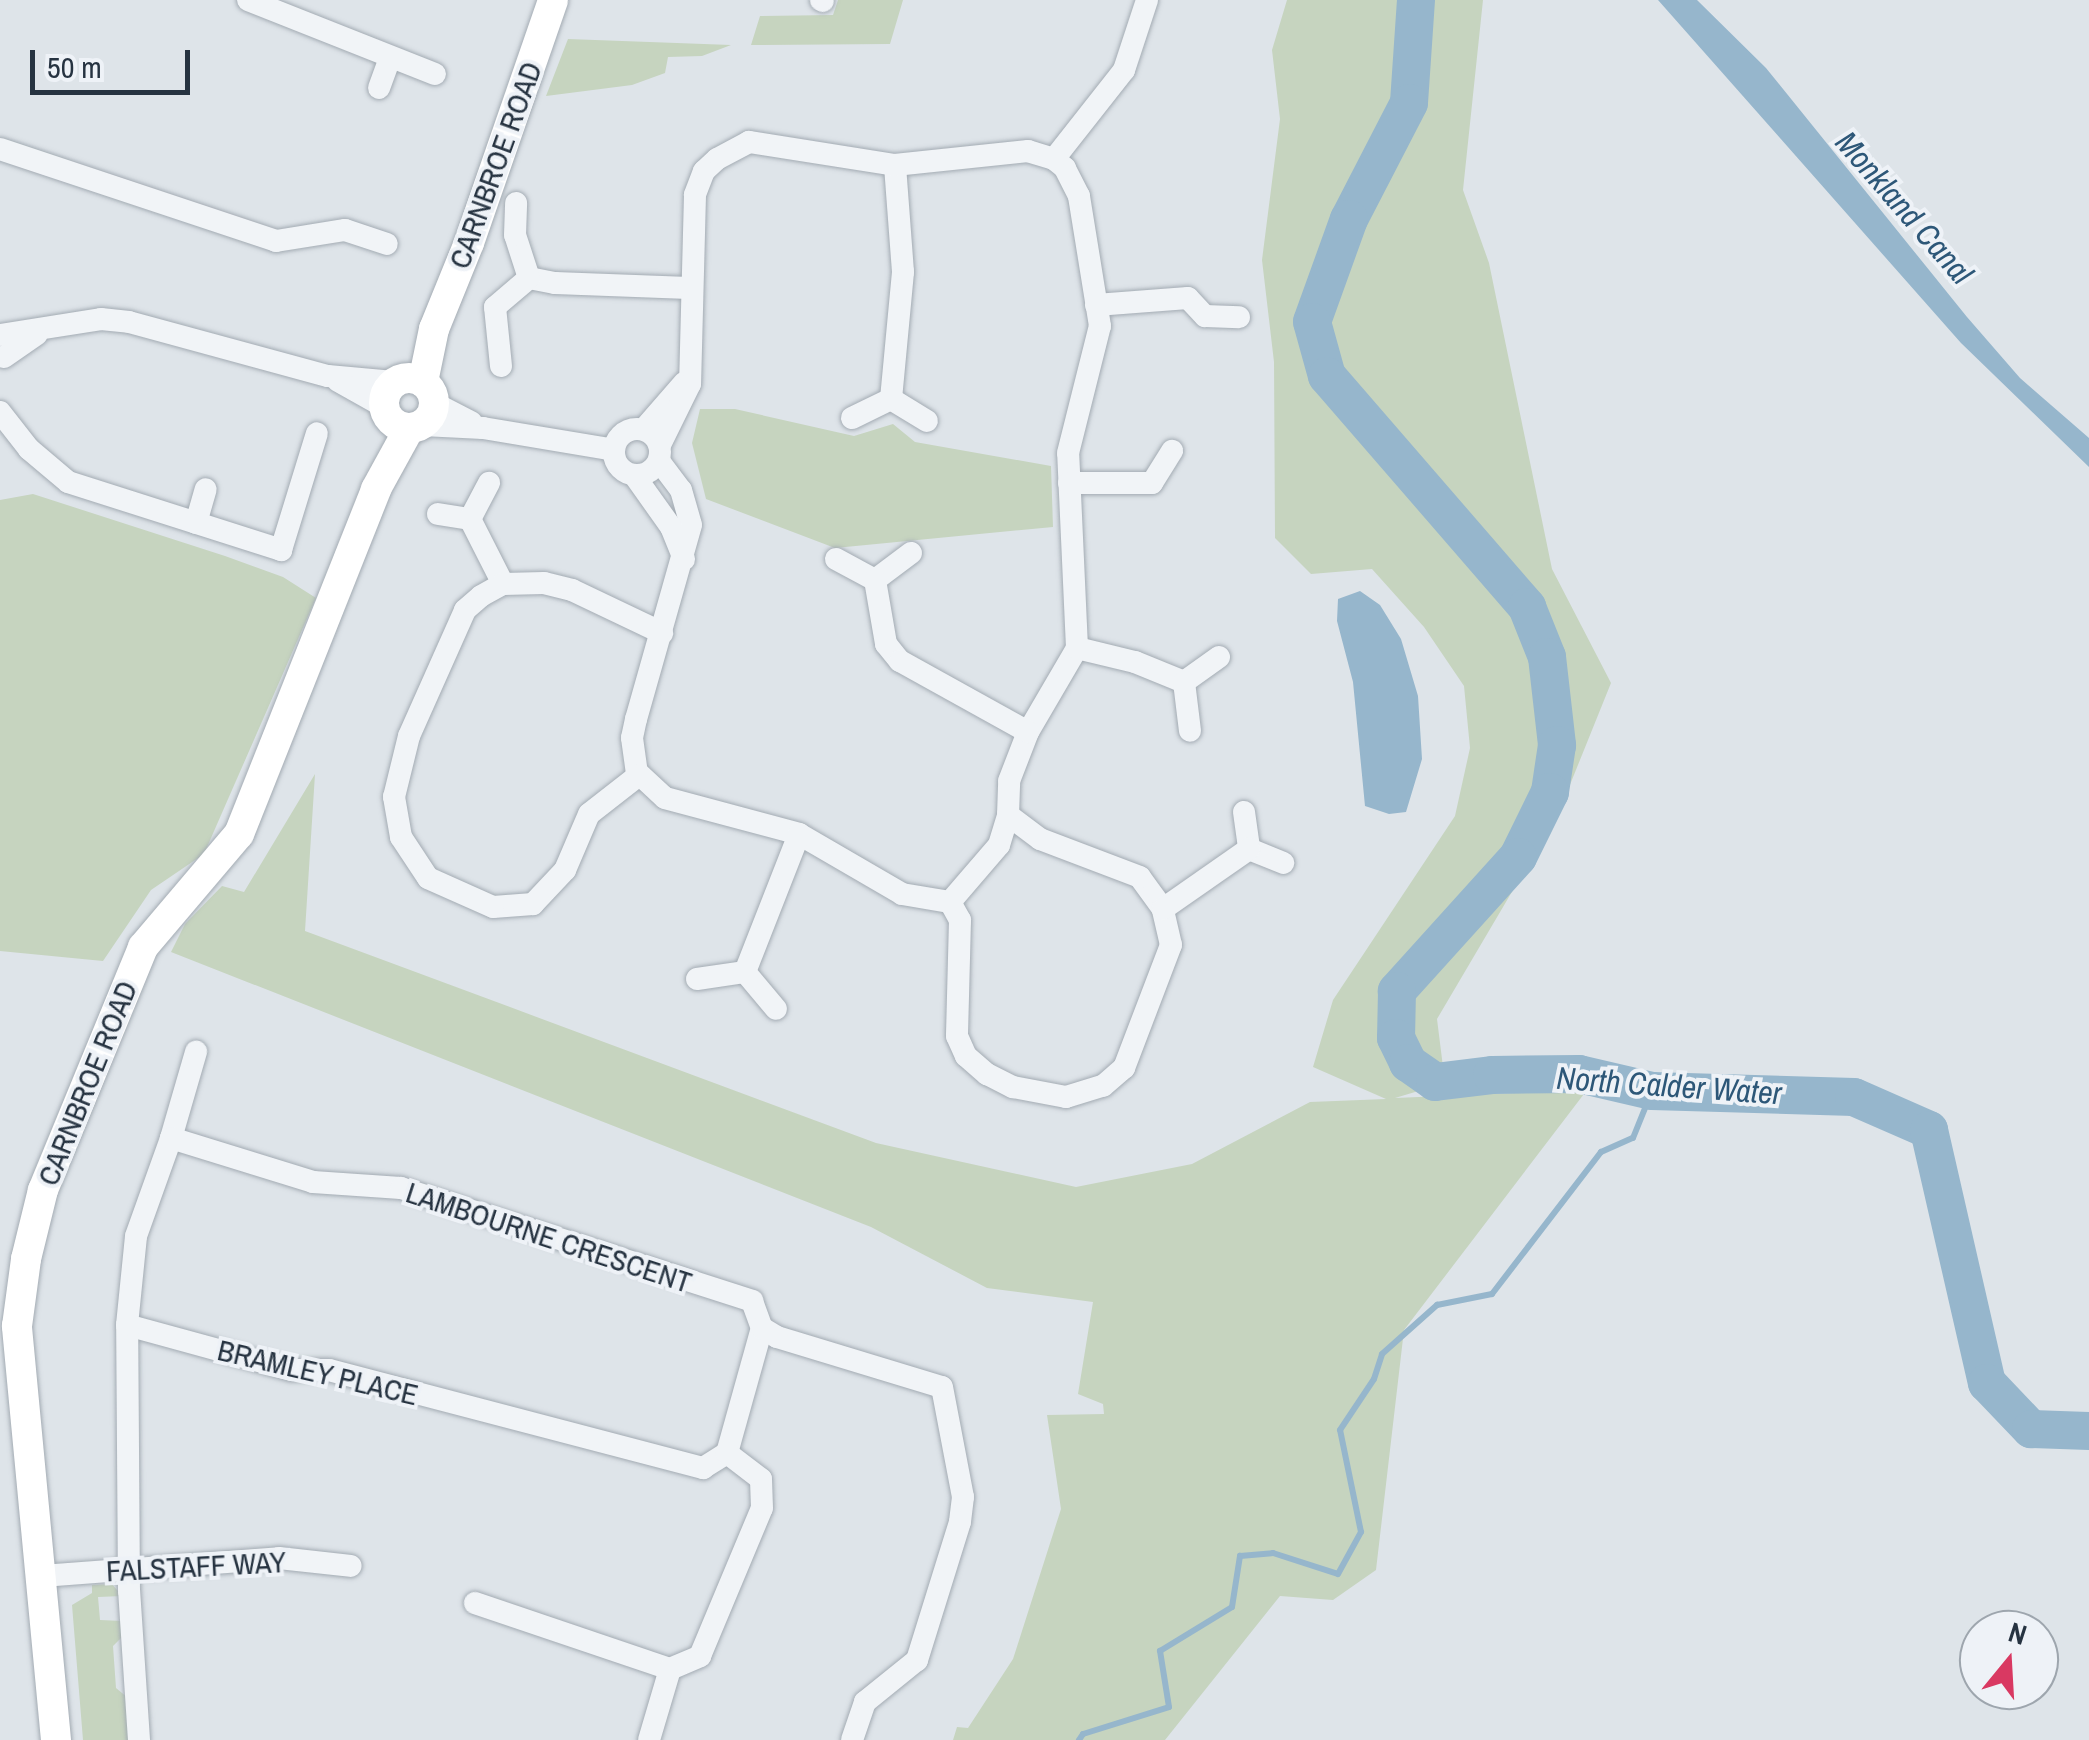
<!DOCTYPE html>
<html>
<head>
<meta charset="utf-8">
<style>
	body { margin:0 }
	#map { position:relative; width:2089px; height:1740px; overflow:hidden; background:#dee4e9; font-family:"Archivo Narrow",sans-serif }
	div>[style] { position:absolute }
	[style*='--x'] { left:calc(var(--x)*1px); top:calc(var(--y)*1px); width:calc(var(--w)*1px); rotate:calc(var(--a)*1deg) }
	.green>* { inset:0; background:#c6d4bf }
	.water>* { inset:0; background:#96b6cc }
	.stream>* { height:6px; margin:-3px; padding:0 3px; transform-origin:3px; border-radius:3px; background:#96b6cc }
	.river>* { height:38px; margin:-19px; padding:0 19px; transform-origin:19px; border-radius:19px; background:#96b6cc }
	.roads { filter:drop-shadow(0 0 2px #a3abb3) drop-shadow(0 0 2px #a3abb3) }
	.street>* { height:22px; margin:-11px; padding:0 11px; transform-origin:11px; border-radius:11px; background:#f1f4f7 }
	.street>.ring { margin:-11px; padding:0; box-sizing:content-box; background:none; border:22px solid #f1f4f7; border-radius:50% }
	.secondary>* { height:30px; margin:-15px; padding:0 15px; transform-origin:15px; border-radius:15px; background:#fff }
	.secondary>.ring { margin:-15px; padding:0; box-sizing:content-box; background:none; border:30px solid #fff; border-radius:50% }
	span { translate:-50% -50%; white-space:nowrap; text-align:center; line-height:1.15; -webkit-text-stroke:8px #eef2f7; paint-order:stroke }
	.street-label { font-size:30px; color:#263341 }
	.water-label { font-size:32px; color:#2d5778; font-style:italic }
	.north { position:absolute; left:1959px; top:1610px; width:100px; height:100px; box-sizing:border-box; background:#eef2f7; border:2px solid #9ea6ae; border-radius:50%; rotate:18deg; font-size:28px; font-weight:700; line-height:40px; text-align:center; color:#263341 }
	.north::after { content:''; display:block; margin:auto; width:35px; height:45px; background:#d93962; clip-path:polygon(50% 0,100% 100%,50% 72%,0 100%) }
	.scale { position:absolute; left:30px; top:50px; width:160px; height:45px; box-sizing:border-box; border:5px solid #263341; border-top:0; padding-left:12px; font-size:30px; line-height:35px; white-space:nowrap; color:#263341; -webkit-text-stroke:8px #eef2f7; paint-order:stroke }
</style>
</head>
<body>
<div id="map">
	<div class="green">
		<div style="clip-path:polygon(838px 0,903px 0,890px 44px,751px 45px,760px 16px,833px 15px)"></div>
		<div style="clip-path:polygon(1287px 0,1483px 0,1463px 190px,1489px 263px,1552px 569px,1611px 683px,1559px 812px,1437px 1019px,1445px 1083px,1395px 1098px,1587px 1090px,1404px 1330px,1376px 1570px,1333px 1600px,1280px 1596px,1165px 1740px,953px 1740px,957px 1727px,968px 1728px,1013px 1659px,1061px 1509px,1047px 1415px,1104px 1414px,1103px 1404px,1078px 1394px,1093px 1302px,987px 1288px,871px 1227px,171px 952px,185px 924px,222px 886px,244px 892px,315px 774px,305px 931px,876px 1143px,1076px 1187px,1192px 1164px,1310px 1102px,1386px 1099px,1313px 1067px,1333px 1000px,1455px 816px,1470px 748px,1464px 686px,1424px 627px,1372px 569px,1311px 574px,1275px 538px,1274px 362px,1262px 260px,1280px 119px,1272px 50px)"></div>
		<div style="clip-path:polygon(568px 39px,731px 45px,702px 56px,668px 57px,665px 73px,632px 85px,546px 96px)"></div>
		<div style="clip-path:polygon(700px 409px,735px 409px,854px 436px,893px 424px,915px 442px,1051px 466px,1053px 527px,835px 548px,706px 499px,692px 443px)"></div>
		<div style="clip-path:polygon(33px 494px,225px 556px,283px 577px,316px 598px,204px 854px,151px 890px,103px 961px,0 951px,0 500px)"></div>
		<div style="clip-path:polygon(112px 1584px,122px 1596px,98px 1597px,100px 1620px,122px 1621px,124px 1635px,113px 1646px,116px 1688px,128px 1698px,131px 1740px,83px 1740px,72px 1605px,92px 1593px,92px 1585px)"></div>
	</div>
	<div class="water">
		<div style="clip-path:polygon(1658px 0,1697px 0,1766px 68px,1967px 317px,2020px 378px,2089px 438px,2089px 467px,1961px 343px)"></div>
		<div style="clip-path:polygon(1360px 591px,1380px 605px,1401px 639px,1418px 696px,1422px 759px,1406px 812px,1389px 814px,1365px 806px,1353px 682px,1337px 621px,1338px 599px)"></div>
	</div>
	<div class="stream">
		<div style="--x:1079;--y:1740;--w:7;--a:-56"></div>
		<div style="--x:1083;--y:1734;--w:90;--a:-17.4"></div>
		<div style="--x:1169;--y:1707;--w:57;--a:-99.1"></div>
		<div style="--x:1160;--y:1651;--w:84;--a:-31.4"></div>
		<div style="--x:1232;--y:1607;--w:52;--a:-81.1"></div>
		<div style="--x:1240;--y:1556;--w:33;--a:-5"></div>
		<div style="--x:1273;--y:1553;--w:68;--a:17.9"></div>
		<div style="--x:1338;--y:1574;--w:48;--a:-61.3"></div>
		<div style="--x:1361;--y:1532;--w:104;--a:-101.6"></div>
		<div style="--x:1340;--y:1430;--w:61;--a:-56.3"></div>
		<div style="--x:1374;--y:1379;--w:26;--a:-72"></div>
		<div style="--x:1382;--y:1354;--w:74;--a:-41.7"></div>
		<div style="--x:1437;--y:1305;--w:56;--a:-11.3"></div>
		<div style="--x:1492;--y:1294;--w:179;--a:-52.5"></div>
		<div style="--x:1601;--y:1152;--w:35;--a:-24"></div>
		<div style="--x:1633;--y:1138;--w:51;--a:-68"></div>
	</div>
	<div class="river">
		<div style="--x:1416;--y:0;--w:103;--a:93.9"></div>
		<div style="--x:1409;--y:103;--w:131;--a:117.3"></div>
		<div style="--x:1349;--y:219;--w:109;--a:109.8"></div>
		<div style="--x:1312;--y:322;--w:56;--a:74.5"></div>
		<div style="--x:1327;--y:376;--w:306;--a:49.1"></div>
		<div style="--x:1527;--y:607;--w:54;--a:68.2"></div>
		<div style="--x:1547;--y:657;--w:89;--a:83.5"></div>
		<div style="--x:1557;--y:745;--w:48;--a:98.5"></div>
		<div style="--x:1550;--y:792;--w:72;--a:116.2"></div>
		<div style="--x:1518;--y:857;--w:181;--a:132.1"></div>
		<div style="--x:1397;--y:991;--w:47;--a:91.2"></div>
		<div style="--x:1396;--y:1038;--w:28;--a:64"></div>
		<div style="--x:1408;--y:1063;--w:33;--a:35"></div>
		<div style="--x:1435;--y:1082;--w:57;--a:-7"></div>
		<div style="--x:1492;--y:1075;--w:87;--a:-0.7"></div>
		<div style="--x:1579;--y:1074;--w:75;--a:13.1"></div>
		<div style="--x:1652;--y:1091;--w:202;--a:1.7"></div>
		<div style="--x:1854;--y:1097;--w:82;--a:23.7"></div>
		<div style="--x:1929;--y:1130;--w:260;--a:77.1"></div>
		<div style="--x:1987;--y:1383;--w:64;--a:46.3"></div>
		<div style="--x:2031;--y:1429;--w:58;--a:2"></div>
	</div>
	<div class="roads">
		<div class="street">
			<div style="--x:248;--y:0;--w:201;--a:21.6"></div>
			<div style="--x:821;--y:0;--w:2;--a:27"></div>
			<div style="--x:379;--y:88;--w:32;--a:-70"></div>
			<div style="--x:0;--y:149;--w:291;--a:18.4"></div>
			<div style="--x:276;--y:241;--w:70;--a:-9.1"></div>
			<div style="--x:345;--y:230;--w:44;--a:18.4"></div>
			<div style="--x:1054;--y:159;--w:113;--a:-51.8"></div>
			<div style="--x:1124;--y:70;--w:74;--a:-71.8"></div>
			<div style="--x:529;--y:278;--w:26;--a:11"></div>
			<div style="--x:555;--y:283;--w:134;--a:2.1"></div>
			<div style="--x:1096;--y:305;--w:92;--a:-4.4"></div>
			<div style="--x:1188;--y:298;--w:25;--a:47"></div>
			<div style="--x:1205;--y:316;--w:34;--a:2"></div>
			<div style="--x:0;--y:335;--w:102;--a:-9"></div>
			<div style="--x:101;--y:319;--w:28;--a:6"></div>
			<div style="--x:129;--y:322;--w:206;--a:15.2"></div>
			<div style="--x:328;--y:376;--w:66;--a:5.2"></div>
			<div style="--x:4;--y:357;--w:40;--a:-34.9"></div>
			<div style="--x:501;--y:366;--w:59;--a:-95.8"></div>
			<div style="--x:495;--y:307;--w:45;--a:-40.5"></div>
			<div style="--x:529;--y:278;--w:45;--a:-108"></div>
			<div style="--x:515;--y:235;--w:32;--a:-88"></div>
			<div style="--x:338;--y:381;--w:51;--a:29.1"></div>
			<div style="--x:891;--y:399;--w:42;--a:31.4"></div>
			<div style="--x:434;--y:403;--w:42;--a:27.2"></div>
			<div style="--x:0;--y:412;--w:47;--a:51.9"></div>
			<div style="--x:29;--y:449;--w:51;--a:40.2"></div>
			<div style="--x:68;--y:482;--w:224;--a:17.7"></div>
			<div style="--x:281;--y:550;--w:122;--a:-72.9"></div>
			<div style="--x:852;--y:418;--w:43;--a:-26"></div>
			<div style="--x:891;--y:399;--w:128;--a:-84.6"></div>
			<div style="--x:903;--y:272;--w:107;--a:-94.3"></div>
			<div style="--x:423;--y:425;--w:60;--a:2.9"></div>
			<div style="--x:483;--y:428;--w:133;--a:9.5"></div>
			<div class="ring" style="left:614px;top:429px;width:24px;height:24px"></div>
			<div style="--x:644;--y:429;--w:61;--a:-49"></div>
			<div style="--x:659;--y:461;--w:36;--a:53"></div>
			<div style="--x:681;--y:490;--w:36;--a:74"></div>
			<div style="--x:691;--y:525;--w:202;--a:105.8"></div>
			<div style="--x:636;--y:719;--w:19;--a:102"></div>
			<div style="--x:632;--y:738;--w:34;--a:82"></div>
			<div style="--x:637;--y:772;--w:38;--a:43"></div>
			<div style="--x:665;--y:798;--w:139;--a:15"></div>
			<div style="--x:799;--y:834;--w:119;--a:30.2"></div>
			<div style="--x:902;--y:894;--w:49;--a:9.5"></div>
			<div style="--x:950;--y:902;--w:75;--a:-49.3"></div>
			<div style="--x:999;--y:845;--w:31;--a:-73"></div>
			<div style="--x:1008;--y:815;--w:34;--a:-88"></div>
			<div style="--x:1009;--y:781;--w:53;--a:-68.8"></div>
			<div style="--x:1028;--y:732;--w:97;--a:-59.7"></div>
			<div style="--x:1077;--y:648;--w:195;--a:-92.6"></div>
			<div style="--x:1068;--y:453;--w:131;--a:-75.9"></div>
			<div style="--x:1100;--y:326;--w:132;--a:-99.2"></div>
			<div style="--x:1079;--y:196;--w:31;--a:-117"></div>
			<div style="--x:1065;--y:168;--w:14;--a:-141"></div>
			<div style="--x:1054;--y:159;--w:27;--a:-163"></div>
			<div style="--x:1028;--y:151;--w:134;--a:174"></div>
			<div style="--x:895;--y:165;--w:148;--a:-171"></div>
			<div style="--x:749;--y:142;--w:36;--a:152"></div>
			<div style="--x:717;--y:159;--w:18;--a:137"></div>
			<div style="--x:704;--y:171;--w:26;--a:111"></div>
			<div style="--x:695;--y:195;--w:189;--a:91.5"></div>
			<div style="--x:690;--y:384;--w:68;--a:116.2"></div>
			<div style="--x:634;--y:475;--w:64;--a:54.6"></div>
			<div style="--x:671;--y:527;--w:35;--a:68"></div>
			<div style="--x:1069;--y:483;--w:83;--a:0"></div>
			<div style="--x:1152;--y:483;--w:38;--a:-58"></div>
			<div style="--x:438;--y:514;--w:32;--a:9"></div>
			<div style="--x:470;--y:519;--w:73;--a:63.1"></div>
			<div style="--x:470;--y:519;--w:41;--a:-62.2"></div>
			<div style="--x:196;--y:523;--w:35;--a:-74"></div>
			<div style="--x:836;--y:559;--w:44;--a:28.3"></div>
			<div style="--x:875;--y:580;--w:45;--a:-36.9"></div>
			<div style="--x:875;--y:580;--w:65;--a:80.2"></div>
			<div style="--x:886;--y:644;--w:22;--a:51"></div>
			<div style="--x:900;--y:661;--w:146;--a:29"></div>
			<div style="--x:1077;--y:648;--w:60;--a:13.6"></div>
			<div style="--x:1135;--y:662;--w:53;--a:22.2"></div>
			<div style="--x:1184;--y:682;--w:43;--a:-35.5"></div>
			<div style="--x:1184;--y:682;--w:49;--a:83"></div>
			<div style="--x:639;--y:775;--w:63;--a:142"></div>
			<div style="--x:589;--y:814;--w:61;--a:113.2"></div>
			<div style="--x:565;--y:870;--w:47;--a:133.3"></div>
			<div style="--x:533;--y:904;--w:40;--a:175.7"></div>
			<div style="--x:493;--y:907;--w:71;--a:-156"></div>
			<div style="--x:428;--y:878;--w:49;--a:-123.4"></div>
			<div style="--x:401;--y:837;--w:41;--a:-99.9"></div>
			<div style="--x:394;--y:797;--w:63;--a:-76.2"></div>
			<div style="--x:409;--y:736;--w:138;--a:-66"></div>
			<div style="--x:465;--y:610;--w:21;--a:-41"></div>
			<div style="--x:481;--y:596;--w:25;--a:-29"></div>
			<div style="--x:503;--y:584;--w:41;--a:-1.4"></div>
			<div style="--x:544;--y:583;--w:29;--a:14"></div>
			<div style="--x:572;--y:590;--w:100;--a:25.5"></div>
			<div style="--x:1244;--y:812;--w:37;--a:82"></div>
			<div style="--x:1249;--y:849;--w:37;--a:22"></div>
			<div style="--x:950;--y:902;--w:21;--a:61"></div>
			<div style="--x:960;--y:920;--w:116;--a:91.5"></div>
			<div style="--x:957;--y:1036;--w:22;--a:66"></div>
			<div style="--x:966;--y:1056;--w:28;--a:41"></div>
			<div style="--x:987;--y:1074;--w:29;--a:27"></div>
			<div style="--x:1013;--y:1087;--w:54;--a:10.7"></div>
			<div style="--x:1066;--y:1097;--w:39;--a:-17"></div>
			<div style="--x:1103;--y:1086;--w:28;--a:-41"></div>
			<div style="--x:1124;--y:1068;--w:132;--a:-69.1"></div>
			<div style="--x:1171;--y:945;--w:37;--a:-103"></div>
			<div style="--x:1163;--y:909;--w:39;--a:-126"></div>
			<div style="--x:1140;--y:877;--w:107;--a:-159.2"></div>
			<div style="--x:1040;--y:839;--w:40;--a:-143"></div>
			<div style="--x:1163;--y:909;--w:105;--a:-34.9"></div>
			<div style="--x:745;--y:972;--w:148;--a:-68.6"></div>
			<div style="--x:697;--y:979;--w:49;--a:-8.3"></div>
			<div style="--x:745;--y:972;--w:48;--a:50"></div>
			<div style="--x:171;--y:1138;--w:90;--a:-73.8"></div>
			<div style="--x:127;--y:1325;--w:171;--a:15.3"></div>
			<div style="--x:292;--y:1370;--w:37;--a:0"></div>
			<div style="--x:329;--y:1370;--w:387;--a:14.7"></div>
			<div style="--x:703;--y:1468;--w:28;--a:-32"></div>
			<div style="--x:727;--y:1453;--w:130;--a:-74.4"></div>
			<div style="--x:42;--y:1576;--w:238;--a:-4.3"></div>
			<div style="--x:279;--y:1558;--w:72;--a:6.3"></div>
			<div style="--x:475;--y:1603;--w:206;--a:18.7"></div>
			<div style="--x:139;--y:1740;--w:149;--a:-93.8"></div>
			<div style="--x:129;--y:1591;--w:266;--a:-90.4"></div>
			<div style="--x:127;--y:1325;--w:89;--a:-84.2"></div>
			<div style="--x:136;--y:1236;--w:104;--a:-70.3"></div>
			<div style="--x:171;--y:1138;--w:149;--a:17.2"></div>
			<div style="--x:313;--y:1182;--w:88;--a:3.9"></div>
			<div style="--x:401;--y:1188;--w:369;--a:17.8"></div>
			<div style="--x:752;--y:1301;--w:29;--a:70"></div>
			<div style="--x:762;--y:1328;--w:17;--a:31"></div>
			<div style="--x:777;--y:1337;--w:172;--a:16.9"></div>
			<div style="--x:942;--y:1387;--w:112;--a:79.2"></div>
			<div style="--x:963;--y:1497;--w:25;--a:97"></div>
			<div style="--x:960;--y:1522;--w:145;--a:107.3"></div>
			<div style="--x:917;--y:1660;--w:67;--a:141.1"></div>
			<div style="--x:865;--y:1702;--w:40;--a:108.9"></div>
			<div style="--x:649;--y:1740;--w:74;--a:-73.5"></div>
			<div style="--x:670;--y:1669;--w:33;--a:-23"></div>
			<div style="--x:700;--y:1656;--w:160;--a:-67.3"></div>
			<div style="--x:762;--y:1508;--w:29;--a:-92"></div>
			<div style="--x:761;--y:1479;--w:43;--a:-142.6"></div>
		</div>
		<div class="secondary">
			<div class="ring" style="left:384px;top:378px;width:20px;height:20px"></div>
			<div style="--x:423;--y:382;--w:54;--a:-78.3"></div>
			<div style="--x:434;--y:329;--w:93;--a:-67.9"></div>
			<div style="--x:469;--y:243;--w:257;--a:-70.9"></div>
			<div style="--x:56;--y:1740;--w:416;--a:-95.4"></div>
			<div style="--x:17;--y:1326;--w:68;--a:-82.3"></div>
			<div style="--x:26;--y:1259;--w:71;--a:-76.2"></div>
			<div style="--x:43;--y:1190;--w:263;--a:-67.6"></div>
			<div style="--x:143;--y:947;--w:148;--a:-49.7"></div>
			<div style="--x:239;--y:834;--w:371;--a:-68.3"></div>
			<div style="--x:376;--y:489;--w:68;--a:-61.2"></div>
		</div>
	</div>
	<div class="street-label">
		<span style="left:495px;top:165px;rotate:-70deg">CARNBROE ROAD</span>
		<span style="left:87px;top:1083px;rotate:-68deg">CARNBROE ROAD</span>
		<span style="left:549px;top:1237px;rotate:18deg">LAMBOURNE CRESCENT</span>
		<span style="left:318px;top:1372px;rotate:13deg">BRAMLEY PLACE</span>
		<span style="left:196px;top:1566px;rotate:-3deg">FALSTAFF WAY</span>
	</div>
	<div class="water-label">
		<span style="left:1904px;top:208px;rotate:49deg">Monkland Canal</span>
		<span style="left:1669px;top:1086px;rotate:4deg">North Calder Water</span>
	</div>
	<div class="north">N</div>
	<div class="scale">50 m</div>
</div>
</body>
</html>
